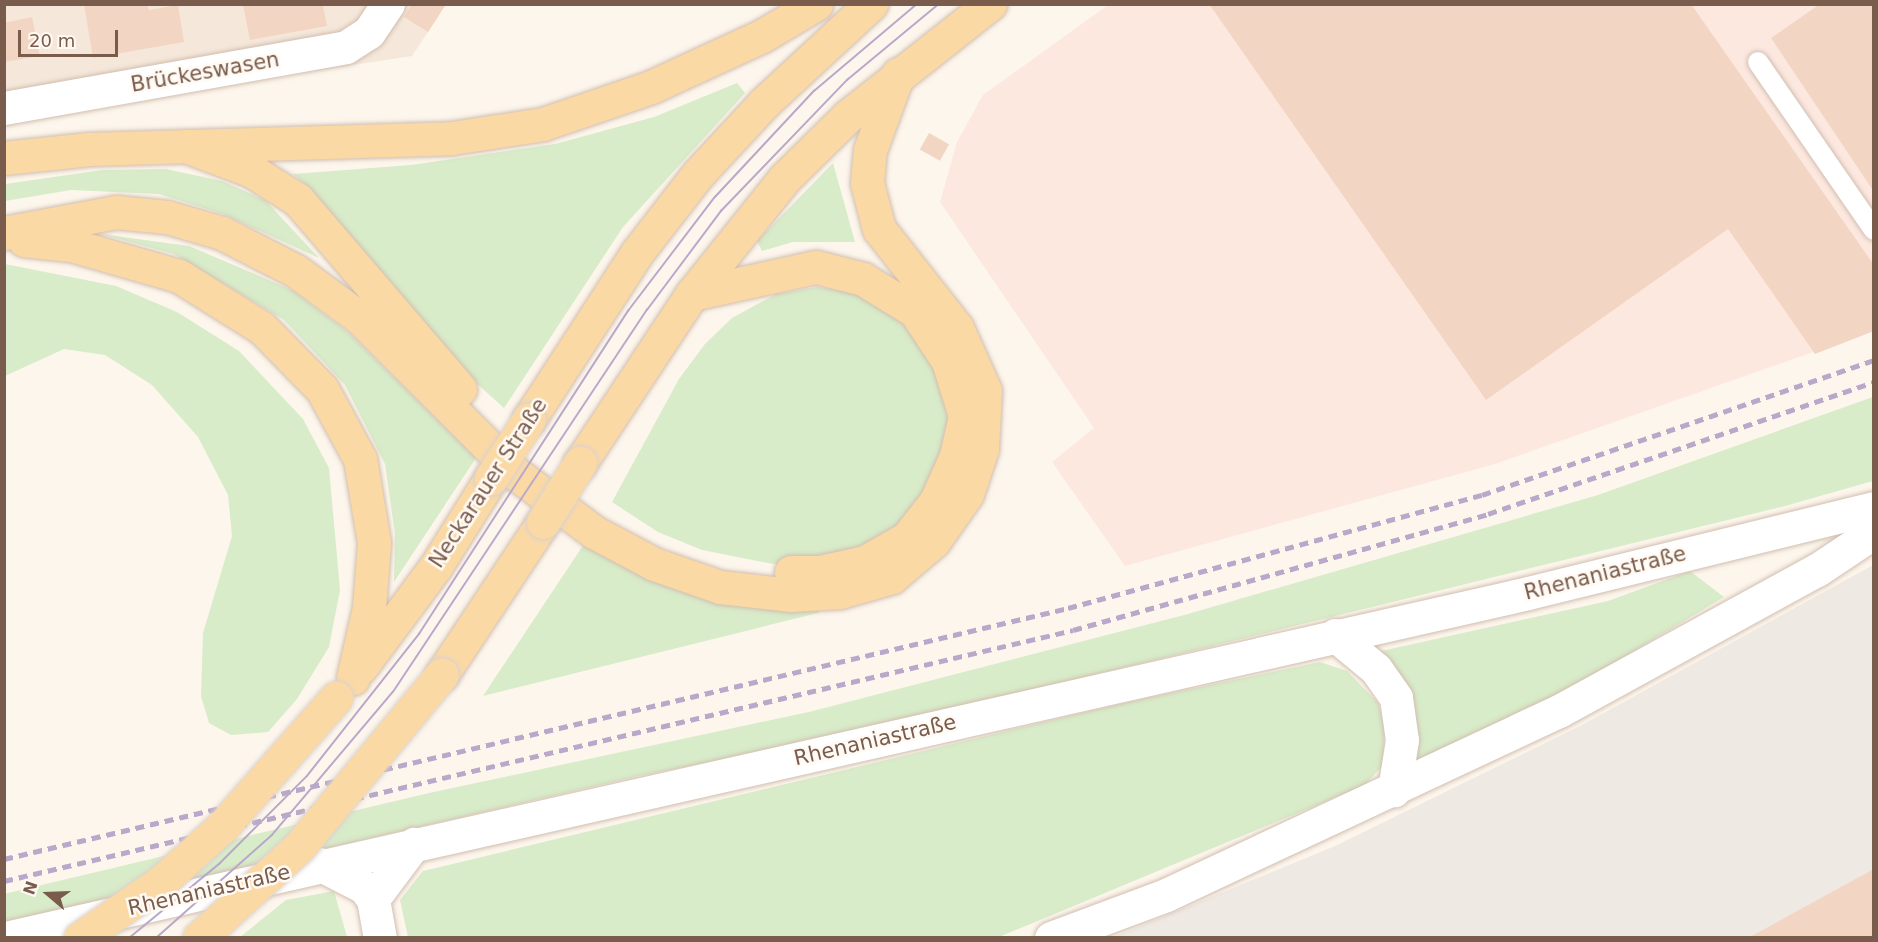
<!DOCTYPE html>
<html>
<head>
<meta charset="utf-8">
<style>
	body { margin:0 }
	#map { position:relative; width:1878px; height:942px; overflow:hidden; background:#fdf6ec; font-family:"DejaVu Sans",sans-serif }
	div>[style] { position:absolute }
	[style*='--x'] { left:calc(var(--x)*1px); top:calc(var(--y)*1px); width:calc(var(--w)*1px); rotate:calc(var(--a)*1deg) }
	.residential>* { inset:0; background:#f5e8da }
	.commercial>* { inset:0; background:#fde8e0 }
	.industrial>* { inset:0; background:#efe9e4 }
	.green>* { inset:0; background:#d8ecc9 }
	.building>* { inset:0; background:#f3d5c3; transform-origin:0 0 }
	.roads { filter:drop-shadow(0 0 2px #d1beb0) drop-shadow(0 0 2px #d1beb0) }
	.lane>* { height:20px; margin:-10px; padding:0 10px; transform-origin:10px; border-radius:10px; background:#fff }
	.street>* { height:33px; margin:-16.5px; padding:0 16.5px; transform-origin:16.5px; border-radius:16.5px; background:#fff }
	.secondary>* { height:33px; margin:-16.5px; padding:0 16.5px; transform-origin:16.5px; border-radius:16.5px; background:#fff }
	.primary>* { height:33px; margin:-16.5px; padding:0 16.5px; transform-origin:16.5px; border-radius:16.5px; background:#fbd9a5 }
	.tram>* { height:1.5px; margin:-0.75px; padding:0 0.75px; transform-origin:0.75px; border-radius:0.75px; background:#b9a8c9 }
	.rail>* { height:4.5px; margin-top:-2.25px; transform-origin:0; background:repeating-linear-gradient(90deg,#b9a8c9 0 9px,transparent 0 15px) }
	.bridges { filter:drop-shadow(0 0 2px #dad1cd) drop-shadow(0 0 2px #dad1cd) }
	.primary-bridge>* { height:33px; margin:-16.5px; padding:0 16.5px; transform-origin:16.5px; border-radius:16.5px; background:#fbd9a5 }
	span { translate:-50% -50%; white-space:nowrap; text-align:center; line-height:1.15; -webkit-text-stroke:5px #fffaf3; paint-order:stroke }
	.street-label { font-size:21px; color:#7a5c4d }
	.frame { position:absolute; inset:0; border:6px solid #7a5c4d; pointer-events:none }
	.north { position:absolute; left:18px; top:864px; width:60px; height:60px; -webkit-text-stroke:4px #fffaf3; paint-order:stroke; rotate:289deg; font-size:16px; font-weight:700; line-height:24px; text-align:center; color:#7a5c4d }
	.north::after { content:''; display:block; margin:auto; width:21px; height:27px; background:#7a5c4d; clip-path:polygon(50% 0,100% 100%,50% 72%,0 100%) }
	.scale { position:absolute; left:18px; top:30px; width:100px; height:27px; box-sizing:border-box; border:3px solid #7a5c4d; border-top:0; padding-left:8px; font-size:18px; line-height:21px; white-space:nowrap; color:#7a5c4d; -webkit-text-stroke:4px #fffaf3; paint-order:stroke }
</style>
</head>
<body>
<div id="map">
	<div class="residential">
		<div style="clip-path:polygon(5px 5px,446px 5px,412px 56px,5px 118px)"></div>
	</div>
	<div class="commercial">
		<div style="clip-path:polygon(1108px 5px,1873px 5px,1873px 331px,1495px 464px,1125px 566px,1052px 462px,1094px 428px,940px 202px,957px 142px,983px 95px)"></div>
	</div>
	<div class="industrial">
		<div style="clip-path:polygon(1873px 565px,1873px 937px,1111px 938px,1335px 846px,1582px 725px)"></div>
	</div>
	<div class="green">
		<div style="clip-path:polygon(737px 83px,745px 93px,623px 227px,504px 408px,464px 372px,310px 188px,293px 174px,411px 165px,555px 144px,654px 117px)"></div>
		<div style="clip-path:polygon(833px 163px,855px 242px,793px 242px,762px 251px,757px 241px)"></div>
		<div style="clip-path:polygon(166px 169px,222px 181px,265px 200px,319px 258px,223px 214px,159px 194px,71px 190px,5px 201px,5px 184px,103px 170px)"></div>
		<div style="clip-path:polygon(101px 234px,189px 246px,292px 290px,349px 333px,476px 458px,394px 582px,395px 534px,385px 464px,345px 385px,283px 319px,174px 254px)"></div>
		<div style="clip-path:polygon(5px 264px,116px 286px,177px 312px,239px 351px,303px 419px,329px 468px,340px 590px,329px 647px,297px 699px,268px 732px,231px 735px,209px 723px,201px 696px,203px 633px,232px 536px,228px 495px,198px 437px,152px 385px,105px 355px,64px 349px,5px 376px)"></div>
		<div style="clip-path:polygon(817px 287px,852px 292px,885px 306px,917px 335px,941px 374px,951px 423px,942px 464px,901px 529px,823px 561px,773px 564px,702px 550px,658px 532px,612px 502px,679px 379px,705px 344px,732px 318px,776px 294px)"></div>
		<div style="clip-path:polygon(1873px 397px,1873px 481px,1785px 506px,865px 731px,639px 776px,5px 923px,4px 894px,429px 793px,809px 712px,1188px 614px,1598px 495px)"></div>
		<div style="clip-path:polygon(586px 541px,824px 605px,818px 613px,483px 696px)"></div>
		<div style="clip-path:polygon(1690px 571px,1724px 597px,1569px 690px,1418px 762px,1415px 711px,1401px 677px,1377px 652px,1608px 601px)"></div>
		<div style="clip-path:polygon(1320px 662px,1347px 671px,1378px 703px,1385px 725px,1383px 765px,1365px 785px,999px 937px,408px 937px,400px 900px,423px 871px,1128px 702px)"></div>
		<div style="clip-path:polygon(334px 891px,347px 937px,240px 937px,286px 900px)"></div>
	</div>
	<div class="building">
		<div style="clip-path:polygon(84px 4px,147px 4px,149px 10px,178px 5px,184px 42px,93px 58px)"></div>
		<div style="clip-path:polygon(412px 4px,446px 4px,428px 32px,404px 17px)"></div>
		<div style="clip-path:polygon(1209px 4px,1691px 4px,1874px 265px,1874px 331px,1815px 354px,1728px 229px,1486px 400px)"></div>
		<div style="clip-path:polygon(1820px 4px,1874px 4px,1874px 192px,1771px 38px)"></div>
		<div style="clip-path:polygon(243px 5px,323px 5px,327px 26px,250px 40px)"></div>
		<div style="clip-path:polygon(32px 17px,40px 56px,4px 62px,4px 23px)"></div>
		<div style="left:929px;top:133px;width:23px;height:19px;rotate:29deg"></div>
		<div style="clip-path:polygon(1874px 869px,1874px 938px,1748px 938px)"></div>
	</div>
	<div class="roads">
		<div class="lane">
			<div style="--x:1758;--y:62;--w:204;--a:55.4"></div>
		</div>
		<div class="street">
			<div style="--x:4;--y:108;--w:347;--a:-10.1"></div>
			<div style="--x:346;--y:47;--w:27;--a:-33"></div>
			<div style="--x:369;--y:32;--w:34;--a:-56"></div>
		</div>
		<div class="secondary">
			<div style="--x:1335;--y:635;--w:53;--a:39.7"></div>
			<div style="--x:1376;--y:669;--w:35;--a:55"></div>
			<div style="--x:1396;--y:698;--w:42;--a:81.9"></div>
			<div style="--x:1402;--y:740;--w:51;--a:99.1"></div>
			<div style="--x:319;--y:864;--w:51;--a:27.1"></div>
			<div style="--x:364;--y:887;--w:15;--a:53"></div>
			<div style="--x:373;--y:899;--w:40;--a:80"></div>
			<div style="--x:373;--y:899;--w:69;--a:-53.3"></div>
			<div style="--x:5;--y:938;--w:1562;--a:-12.76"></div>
			<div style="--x:1528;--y:593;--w:356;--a:-13.8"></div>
			<div style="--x:1051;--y:938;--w:123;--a:-20.5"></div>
			<div style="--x:1166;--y:895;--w:434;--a:-25.1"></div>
			<div style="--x:1559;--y:711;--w:294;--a:-28.7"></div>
			<div style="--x:1817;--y:570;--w:69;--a:-33.7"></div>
		</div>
		<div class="primary">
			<div style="--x:186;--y:146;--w:71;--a:20.7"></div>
			<div style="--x:252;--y:171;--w:54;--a:32.2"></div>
			<div style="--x:298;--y:200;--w:249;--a:49.4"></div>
			<div style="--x:4;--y:158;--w:86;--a:-6"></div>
			<div style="--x:90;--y:149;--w:362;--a:-1.7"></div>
			<div style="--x:452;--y:138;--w:92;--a:-8.7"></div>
			<div style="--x:543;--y:124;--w:114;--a:-18.9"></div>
			<div style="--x:651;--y:87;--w:122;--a:-24.7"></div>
			<div style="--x:762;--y:36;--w:63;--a:-30.7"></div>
			<div style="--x:4;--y:233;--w:114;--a:-10.6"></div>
			<div style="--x:116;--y:212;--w:51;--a:5.6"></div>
			<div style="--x:167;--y:217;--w:57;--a:16.2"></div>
			<div style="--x:222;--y:233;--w:83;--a:27.2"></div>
			<div style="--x:296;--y:271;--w:79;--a:36.3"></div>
			<div style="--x:360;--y:318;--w:219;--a:45"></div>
			<div style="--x:515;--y:473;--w:99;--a:36.8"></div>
			<div style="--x:594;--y:532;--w:68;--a:28.1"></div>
			<div style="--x:654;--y:564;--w:70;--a:19.2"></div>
			<div style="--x:720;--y:587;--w:70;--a:6.5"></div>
			<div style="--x:790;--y:595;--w:50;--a:-3.4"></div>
			<div style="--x:840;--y:592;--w:54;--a:-16.1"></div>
			<div style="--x:892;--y:577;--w:55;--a:-40.6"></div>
			<div style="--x:934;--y:541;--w:57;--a:-54.9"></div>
			<div style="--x:967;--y:494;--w:47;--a:-71.6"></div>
			<div style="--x:982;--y:449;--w:58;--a:-87"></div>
			<div style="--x:985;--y:391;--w:69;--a:-114"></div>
			<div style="--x:957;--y:328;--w:126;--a:-128.2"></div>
			<div style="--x:879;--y:229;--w:48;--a:-104.6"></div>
			<div style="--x:867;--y:183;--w:33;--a:-85"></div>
			<div style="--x:870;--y:150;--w:81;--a:-69.8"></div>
			<div style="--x:24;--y:240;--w:47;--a:6.1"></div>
			<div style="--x:71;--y:245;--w:112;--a:16"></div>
			<div style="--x:179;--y:276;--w:98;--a:32.1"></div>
			<div style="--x:262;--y:328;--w:86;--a:45.5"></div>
			<div style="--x:322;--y:389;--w:80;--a:61.5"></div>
			<div style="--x:360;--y:459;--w:85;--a:80.5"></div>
			<div style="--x:374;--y:543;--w:65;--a:94.4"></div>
			<div style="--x:369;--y:608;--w:72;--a:102.9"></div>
			<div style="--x:692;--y:294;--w:127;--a:-12.3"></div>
			<div style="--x:816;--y:267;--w:49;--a:14.3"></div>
			<div style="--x:863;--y:279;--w:61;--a:31.6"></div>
			<div style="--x:915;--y:311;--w:60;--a:56.6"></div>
			<div style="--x:948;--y:361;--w:58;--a:72.8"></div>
			<div style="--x:965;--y:416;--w:41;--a:102.7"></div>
			<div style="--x:956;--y:456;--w:49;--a:114"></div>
			<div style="--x:936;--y:501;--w:47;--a:128.1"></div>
			<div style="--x:907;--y:538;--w:48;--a:150.3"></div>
			<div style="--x:865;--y:562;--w:46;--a:167.5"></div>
			<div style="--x:820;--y:572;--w:29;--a:180"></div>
			<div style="--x:529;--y:419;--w:197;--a:-57"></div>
			<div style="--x:636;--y:254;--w:101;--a:-52.2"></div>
			<div style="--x:698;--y:174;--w:97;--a:-47.1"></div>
			<div style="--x:764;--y:103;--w:146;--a:-42.8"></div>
			<div style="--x:580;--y:463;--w:203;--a:-56.5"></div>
			<div style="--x:692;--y:294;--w:147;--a:-51.3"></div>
			<div style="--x:784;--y:179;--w:90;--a:-44.5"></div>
			<div style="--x:848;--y:116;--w:181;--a:-38.3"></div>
			<div style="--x:361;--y:667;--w:126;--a:-53.4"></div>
			<div style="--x:436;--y:566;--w:104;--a:-58"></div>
			<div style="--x:442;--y:674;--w:182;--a:-56.4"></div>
		</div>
	</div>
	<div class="tram">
		<div style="--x:129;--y:938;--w:117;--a:-39.4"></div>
		<div style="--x:219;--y:864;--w:124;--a:-45"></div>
		<div style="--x:307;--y:776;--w:181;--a:-51.7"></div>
		<div style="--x:419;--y:634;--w:385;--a:-57.1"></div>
		<div style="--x:628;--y:311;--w:143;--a:-52.7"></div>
		<div style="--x:715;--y:197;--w:145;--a:-47"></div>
		<div style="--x:814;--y:91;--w:135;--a:-40.2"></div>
		<div style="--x:156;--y:938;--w:155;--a:-41.6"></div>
		<div style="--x:272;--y:835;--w:187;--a:-49.8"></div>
		<div style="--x:393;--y:692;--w:459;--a:-56.4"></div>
		<div style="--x:647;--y:310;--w:124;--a:-53.2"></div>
		<div style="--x:721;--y:211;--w:182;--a:-46.1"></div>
		<div style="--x:847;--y:80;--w:119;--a:-39.6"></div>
	</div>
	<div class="rail">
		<div style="--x:4;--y:859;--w:1093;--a:-13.27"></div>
		<div style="--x:1068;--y:608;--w:429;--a:-15.3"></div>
		<div style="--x:1482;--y:495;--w:415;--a:-19"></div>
		<div style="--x:4;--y:881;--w:1098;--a:-13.21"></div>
		<div style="--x:1073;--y:630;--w:431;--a:-15.6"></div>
		<div style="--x:1488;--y:514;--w:408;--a:-18.9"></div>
	</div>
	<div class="bridges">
		<div class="primary-bridge">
			<div style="--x:491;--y:478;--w:70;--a:-57.2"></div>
			<div style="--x:543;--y:522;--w:70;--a:-57.9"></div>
			<div style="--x:80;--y:938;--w:98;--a:-34.7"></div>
			<div style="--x:161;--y:882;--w:84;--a:-42.1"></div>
			<div style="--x:223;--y:826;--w:171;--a:-48.6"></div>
			<div style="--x:199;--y:938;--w:135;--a:-42.3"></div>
			<div style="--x:299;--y:847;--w:224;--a:-50.4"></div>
		</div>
	</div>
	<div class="street-label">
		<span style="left:205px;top:72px;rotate:-10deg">Brückeswasen</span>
		<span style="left:488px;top:483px;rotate:-57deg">Neckarauer Straße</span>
		<span style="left:1605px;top:573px;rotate:-14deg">Rhenaniastraße</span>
		<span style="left:875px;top:740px;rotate:-13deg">Rhenaniastraße</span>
		<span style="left:209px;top:890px;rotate:-13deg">Rhenaniastraße</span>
	</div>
	<div class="frame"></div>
	<div class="north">N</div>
	<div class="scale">20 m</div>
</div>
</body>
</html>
